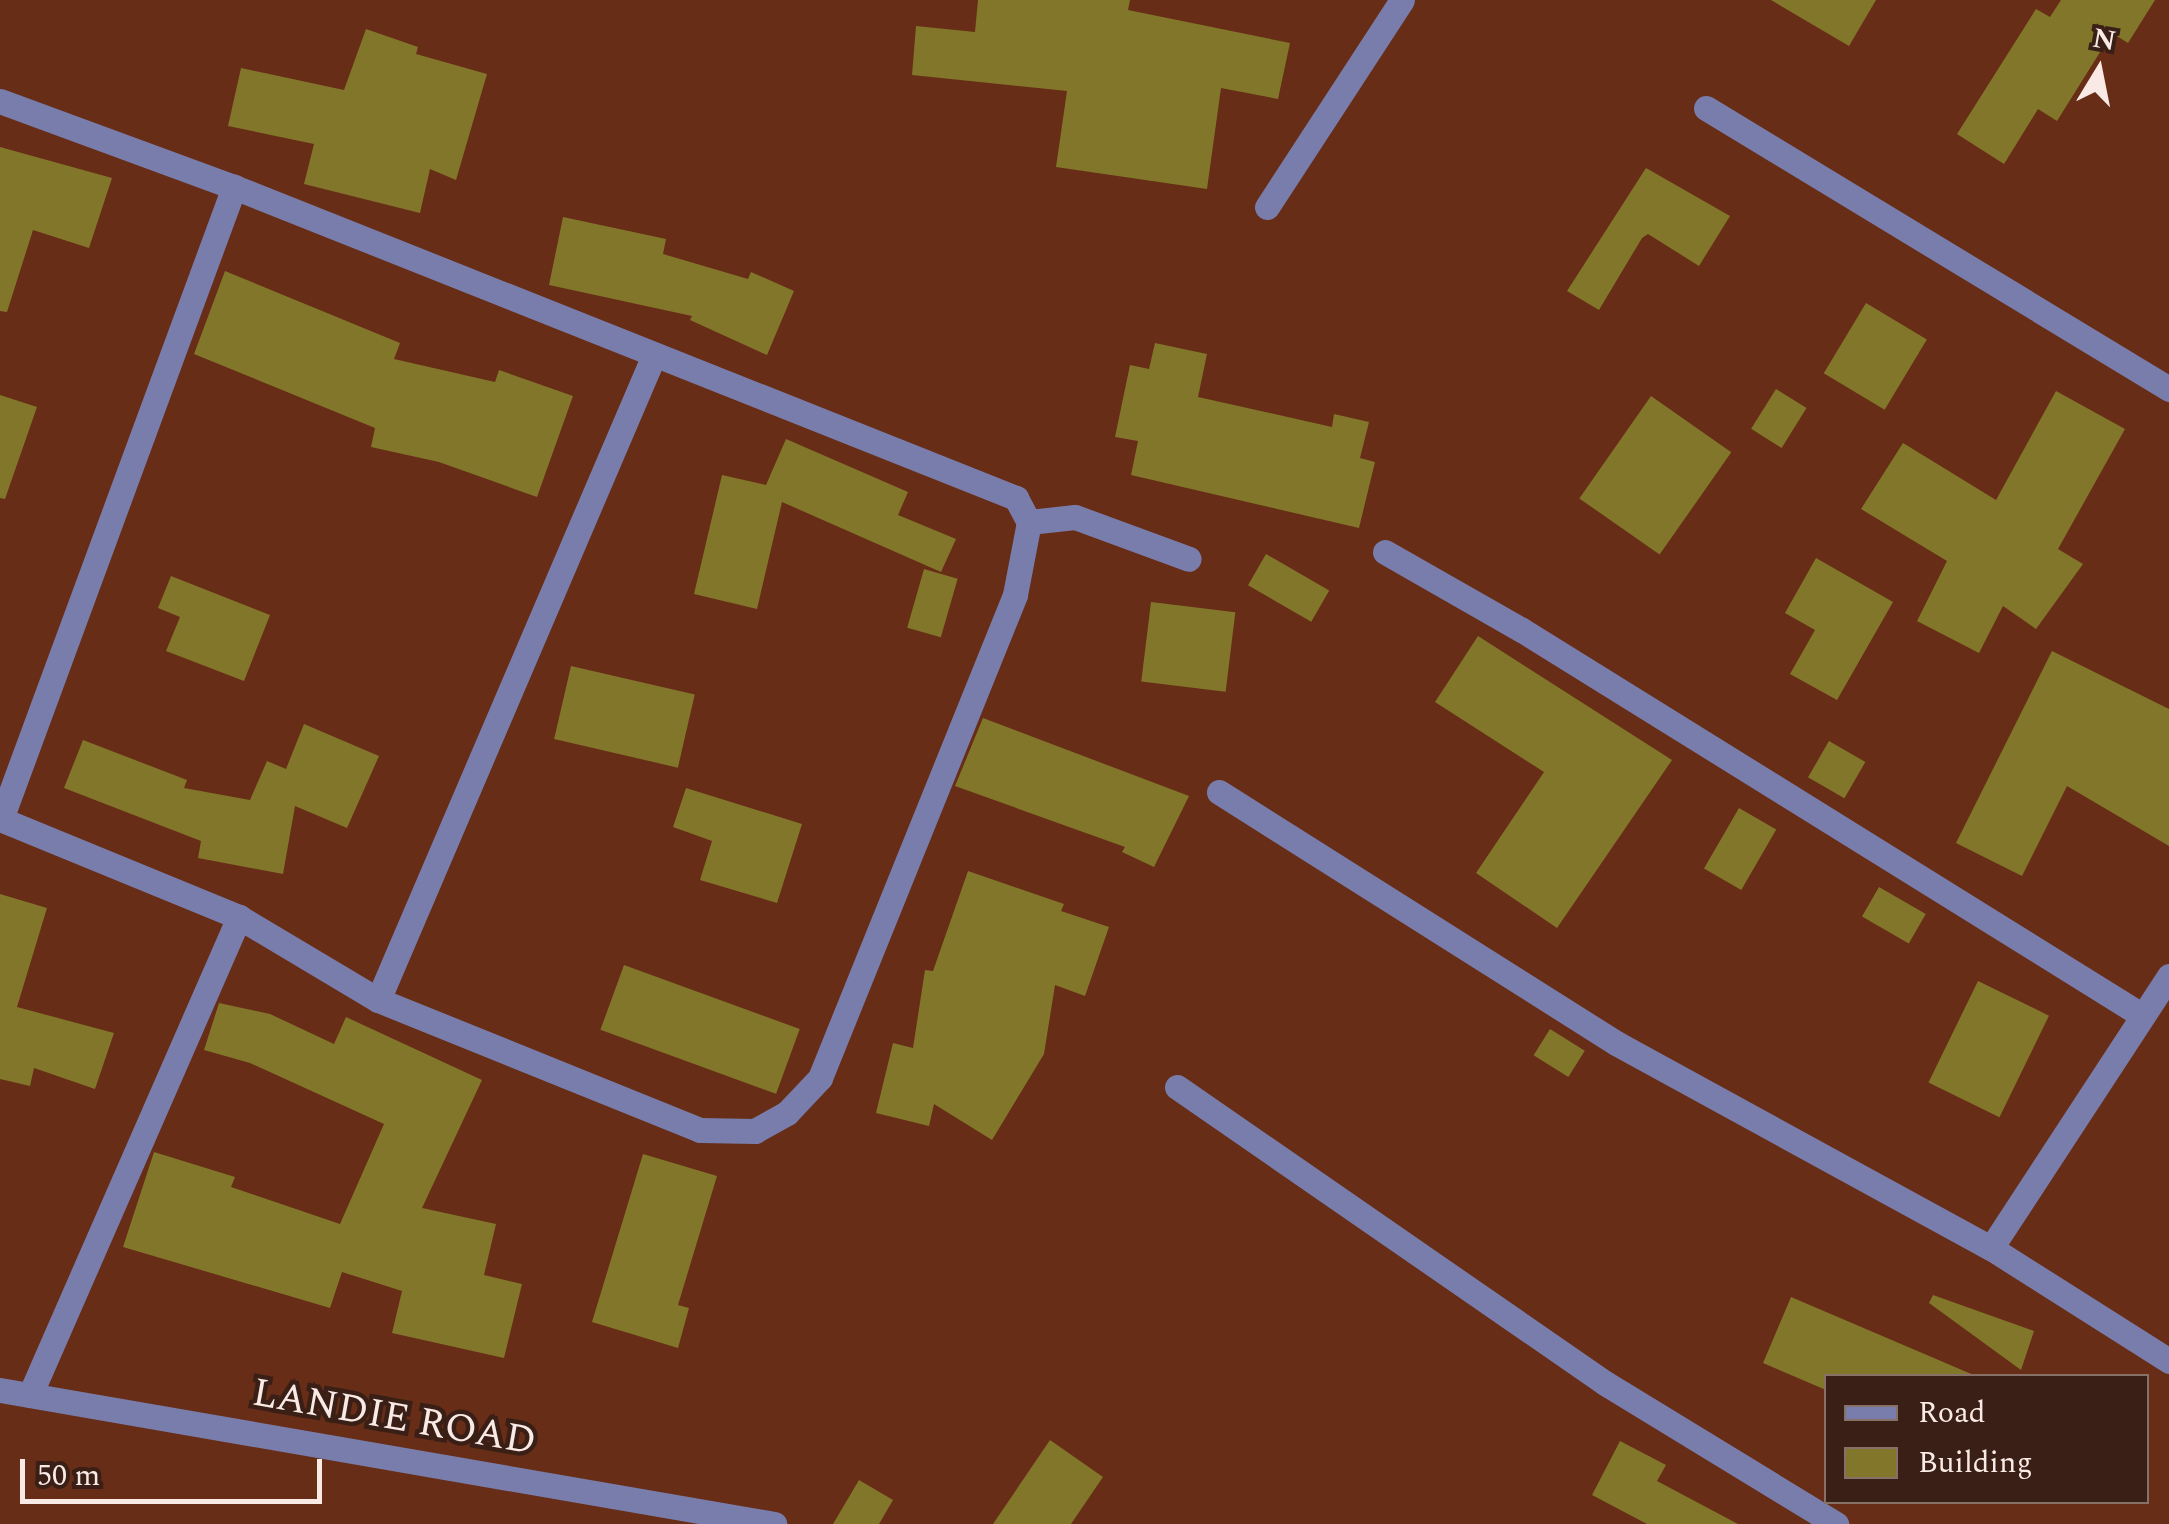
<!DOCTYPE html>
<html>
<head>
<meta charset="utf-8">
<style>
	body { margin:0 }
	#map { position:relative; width:2169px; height:1524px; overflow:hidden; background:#672d17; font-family:Spectral,serif }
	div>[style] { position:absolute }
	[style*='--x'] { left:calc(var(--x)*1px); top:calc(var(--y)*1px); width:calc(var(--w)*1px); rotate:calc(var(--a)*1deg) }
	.building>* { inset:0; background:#82762a; transform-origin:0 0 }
	.minor>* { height:25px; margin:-12.5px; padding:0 12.5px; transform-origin:12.5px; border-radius:12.5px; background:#797dac }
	span { translate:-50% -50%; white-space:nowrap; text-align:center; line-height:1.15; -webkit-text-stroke:9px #391f15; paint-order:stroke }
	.street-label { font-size:40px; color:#faeae5 }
	.legend { position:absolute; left:1824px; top:1374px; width:325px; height:130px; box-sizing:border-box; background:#391f15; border:2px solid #867068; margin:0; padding:12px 18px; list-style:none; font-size:30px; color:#faeae5 }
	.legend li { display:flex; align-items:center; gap:20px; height:50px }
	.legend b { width:50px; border:2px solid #867068 }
	.north { position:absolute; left:2049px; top:20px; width:100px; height:100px; -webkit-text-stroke:8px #391f15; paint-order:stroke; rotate:10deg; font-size:28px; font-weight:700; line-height:40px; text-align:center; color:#faeae5 }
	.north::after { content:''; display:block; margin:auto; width:35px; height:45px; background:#faeae5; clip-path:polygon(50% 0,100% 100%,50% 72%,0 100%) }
	.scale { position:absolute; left:20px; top:1459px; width:302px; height:45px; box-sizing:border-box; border:5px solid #faeae5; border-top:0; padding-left:12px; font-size:30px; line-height:35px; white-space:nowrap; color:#faeae5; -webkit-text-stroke:8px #391f15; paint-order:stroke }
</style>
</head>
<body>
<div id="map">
	<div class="building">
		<div style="clip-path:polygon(978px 0,1130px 0,1128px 10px,1290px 43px,1278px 99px,1221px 88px,1207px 189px,1056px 167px,1067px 91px,912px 75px,916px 26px,975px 32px)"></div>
		<div style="clip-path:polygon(1771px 0,1876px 0,1849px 46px)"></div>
		<div style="clip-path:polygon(2061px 0,2155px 0,2128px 43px,2112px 33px,2057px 121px,2038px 109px,2004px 164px,1957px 134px,2036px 9px,2050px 17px)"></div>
		<div style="clip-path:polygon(366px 29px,418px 47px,416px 54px,487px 74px,456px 180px,430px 169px,420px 213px,304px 184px,314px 144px,228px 126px,241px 68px,344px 90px)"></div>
		<div style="clip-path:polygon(0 147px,112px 178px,89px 248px,33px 230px,7px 312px,0 311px)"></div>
		<div style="clip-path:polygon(1646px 168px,1730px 216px,1699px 266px,1648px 234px,1642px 238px,1599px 310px,1567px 291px)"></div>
		<div style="clip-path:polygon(563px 217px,666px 239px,663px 254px,748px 279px,751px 272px,794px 291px,767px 355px,690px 320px,692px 316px,549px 285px)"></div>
		<div style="clip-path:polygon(225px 271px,400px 343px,394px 359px,495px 382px,499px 370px,573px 396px,537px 497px,439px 462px,371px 447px,375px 428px,194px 354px)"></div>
		<div style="left:1866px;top:303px;width:71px;height:82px;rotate:31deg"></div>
		<div style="clip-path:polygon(1155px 343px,1207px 354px,1198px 397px,1332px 427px,1334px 414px,1369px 422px,1360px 458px,1375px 462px,1359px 528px,1131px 475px,1138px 441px,1115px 437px,1130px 365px,1149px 369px)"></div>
		<div style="left:1776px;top:389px;width:36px;height:47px;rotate:32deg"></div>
		<div style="clip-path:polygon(2056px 391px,2125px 429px,2058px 549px,2083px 564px,2036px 629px,2003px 606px,1979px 653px,1917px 621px,1947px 561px,1861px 509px,1903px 443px,1996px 500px)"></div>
		<div style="clip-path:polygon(0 395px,37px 407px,5px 499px,0 498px)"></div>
		<div style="left:1651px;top:396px;width:98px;height:125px;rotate:35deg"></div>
		<div style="clip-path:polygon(786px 439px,908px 492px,898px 515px,956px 539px,941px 572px,782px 502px,757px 609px,694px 594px,722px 475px,766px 485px)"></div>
		<div style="left:1266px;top:554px;width:73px;height:36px;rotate:30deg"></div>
		<div style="clip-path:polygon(1816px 558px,1893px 602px,1837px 700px,1790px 674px,1815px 630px,1785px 613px)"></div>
		<div style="left:924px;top:569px;width:35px;height:61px;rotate:16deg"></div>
		<div style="clip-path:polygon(171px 576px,270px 615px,244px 681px,166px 651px,180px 617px,158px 608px)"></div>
		<div style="left:1151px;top:602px;width:85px;height:80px;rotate:7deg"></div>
		<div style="clip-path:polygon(1478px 636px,1672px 760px,1557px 928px,1476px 873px,1544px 772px,1435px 702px)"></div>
		<div style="clip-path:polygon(2052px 651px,2169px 709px,2169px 846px,2067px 786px,2022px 876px,1956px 843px)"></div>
		<div style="left:571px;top:666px;width:127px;height:75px;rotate:13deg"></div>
		<div style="clip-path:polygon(983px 718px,1189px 796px,1154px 867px,1122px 852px,1125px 847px,955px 786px)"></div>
		<div style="clip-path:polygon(304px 724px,379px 756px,347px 828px,295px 806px,283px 874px,198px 858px,201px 841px,64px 788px,83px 740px,187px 780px,184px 788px,250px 800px,267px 761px,286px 769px)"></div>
		<div style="left:1829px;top:741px;width:42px;height:42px;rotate:30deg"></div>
		<div style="clip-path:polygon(686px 788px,802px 824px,777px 903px,700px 880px,712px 841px,673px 827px)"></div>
		<div style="left:1739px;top:808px;width:43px;height:70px;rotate:30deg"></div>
		<div style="clip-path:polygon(968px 871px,1064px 904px,1061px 911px,1109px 927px,1085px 996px,1055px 985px,1044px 1054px,992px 1140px,934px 1104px,929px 1126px,876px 1113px,893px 1043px,913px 1048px,925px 970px,933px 971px)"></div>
		<div style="left:1879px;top:887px;width:54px;height:34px;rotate:30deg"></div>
		<div style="clip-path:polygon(0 894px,47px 908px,17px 1007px,114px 1033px,95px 1089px,34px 1068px,30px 1086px,0 1079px)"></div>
		<div style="left:624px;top:965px;width:187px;height:69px;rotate:20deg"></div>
		<div style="left:1978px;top:981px;width:79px;height:113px;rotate:26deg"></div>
		<div style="clip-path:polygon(219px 1003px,270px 1014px,334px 1044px,346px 1017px,482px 1080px,422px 1208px,496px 1224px,484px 1275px,522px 1284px,504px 1358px,392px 1333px,402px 1291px,342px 1272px,330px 1308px,123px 1247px,154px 1152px,235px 1177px,231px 1187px,340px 1224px,384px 1124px,250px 1063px,204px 1050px)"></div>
		<div style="left:1550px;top:1029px;width:41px;height:31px;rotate:32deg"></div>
		<div style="clip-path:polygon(643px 1154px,717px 1176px,678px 1305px,689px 1308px,678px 1348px,592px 1322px)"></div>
		<div style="clip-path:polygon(1933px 1295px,2034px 1331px,2021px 1370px,1929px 1303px)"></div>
		<div style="clip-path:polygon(1791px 1297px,1976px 1376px,1826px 1376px,1826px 1390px,1763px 1363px)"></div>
		<div style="clip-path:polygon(1050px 1440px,1103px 1477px,1071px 1524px,993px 1524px)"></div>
		<div style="clip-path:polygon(1620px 1441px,1666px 1465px,1657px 1481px,1738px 1524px,1647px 1524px,1592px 1495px)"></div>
		<div style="clip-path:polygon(859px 1480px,893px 1500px,879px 1524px,833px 1524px)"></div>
	</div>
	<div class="minor">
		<div style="--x:0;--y:101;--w:249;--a:20.2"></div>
		<div style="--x:234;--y:187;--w:842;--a:21.69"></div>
		<div style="--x:1016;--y:498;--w:27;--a:62"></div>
		<div style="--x:1029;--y:522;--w:74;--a:100.9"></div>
		<div style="--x:1015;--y:595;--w:521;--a:111.99"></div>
		<div style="--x:820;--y:1078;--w:48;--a:133.3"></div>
		<div style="--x:787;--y:1113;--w:37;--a:151"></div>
		<div style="--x:755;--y:1131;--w:55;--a:-179"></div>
		<div style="--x:700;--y:1130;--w:347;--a:-158"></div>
		<div style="--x:378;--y:1000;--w:162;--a:-149.2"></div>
		<div style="--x:239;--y:917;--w:258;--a:-157.7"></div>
		<div style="--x:1706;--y:108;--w:542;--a:31.25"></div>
		<div style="--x:1267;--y:207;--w:247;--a:-56.9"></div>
		<div style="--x:1029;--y:522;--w:46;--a:-6.2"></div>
		<div style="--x:1075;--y:517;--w:121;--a:20.2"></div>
		<div style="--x:1385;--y:552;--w:158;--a:29.7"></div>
		<div style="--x:1522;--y:630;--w:728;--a:31.86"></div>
		<div style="--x:1219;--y:792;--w:470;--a:32.3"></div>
		<div style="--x:1616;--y:1043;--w:427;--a:28.7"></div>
		<div style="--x:1991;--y:1248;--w:211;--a:32.4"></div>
		<div style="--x:1;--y:819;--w:674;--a:-69.76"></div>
		<div style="--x:378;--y:1000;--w:702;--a:-66.83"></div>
		<div style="--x:1177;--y:1087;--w:520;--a:34.67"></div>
		<div style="--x:1605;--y:1383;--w:271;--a:31.4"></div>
		<div style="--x:1991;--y:1248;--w:325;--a:-56.8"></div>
		<div style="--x:0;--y:1390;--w:786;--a:9.82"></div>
		<div style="--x:30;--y:1395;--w:522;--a:-66.38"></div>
	</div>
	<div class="street-label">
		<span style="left:394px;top:1418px;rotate:10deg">LANDIE ROAD</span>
	</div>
	<ul class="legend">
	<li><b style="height:12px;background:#797dac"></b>Road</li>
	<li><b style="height:28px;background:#82762a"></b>Building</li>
	</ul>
	<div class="north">N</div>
	<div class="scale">50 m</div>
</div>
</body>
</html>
